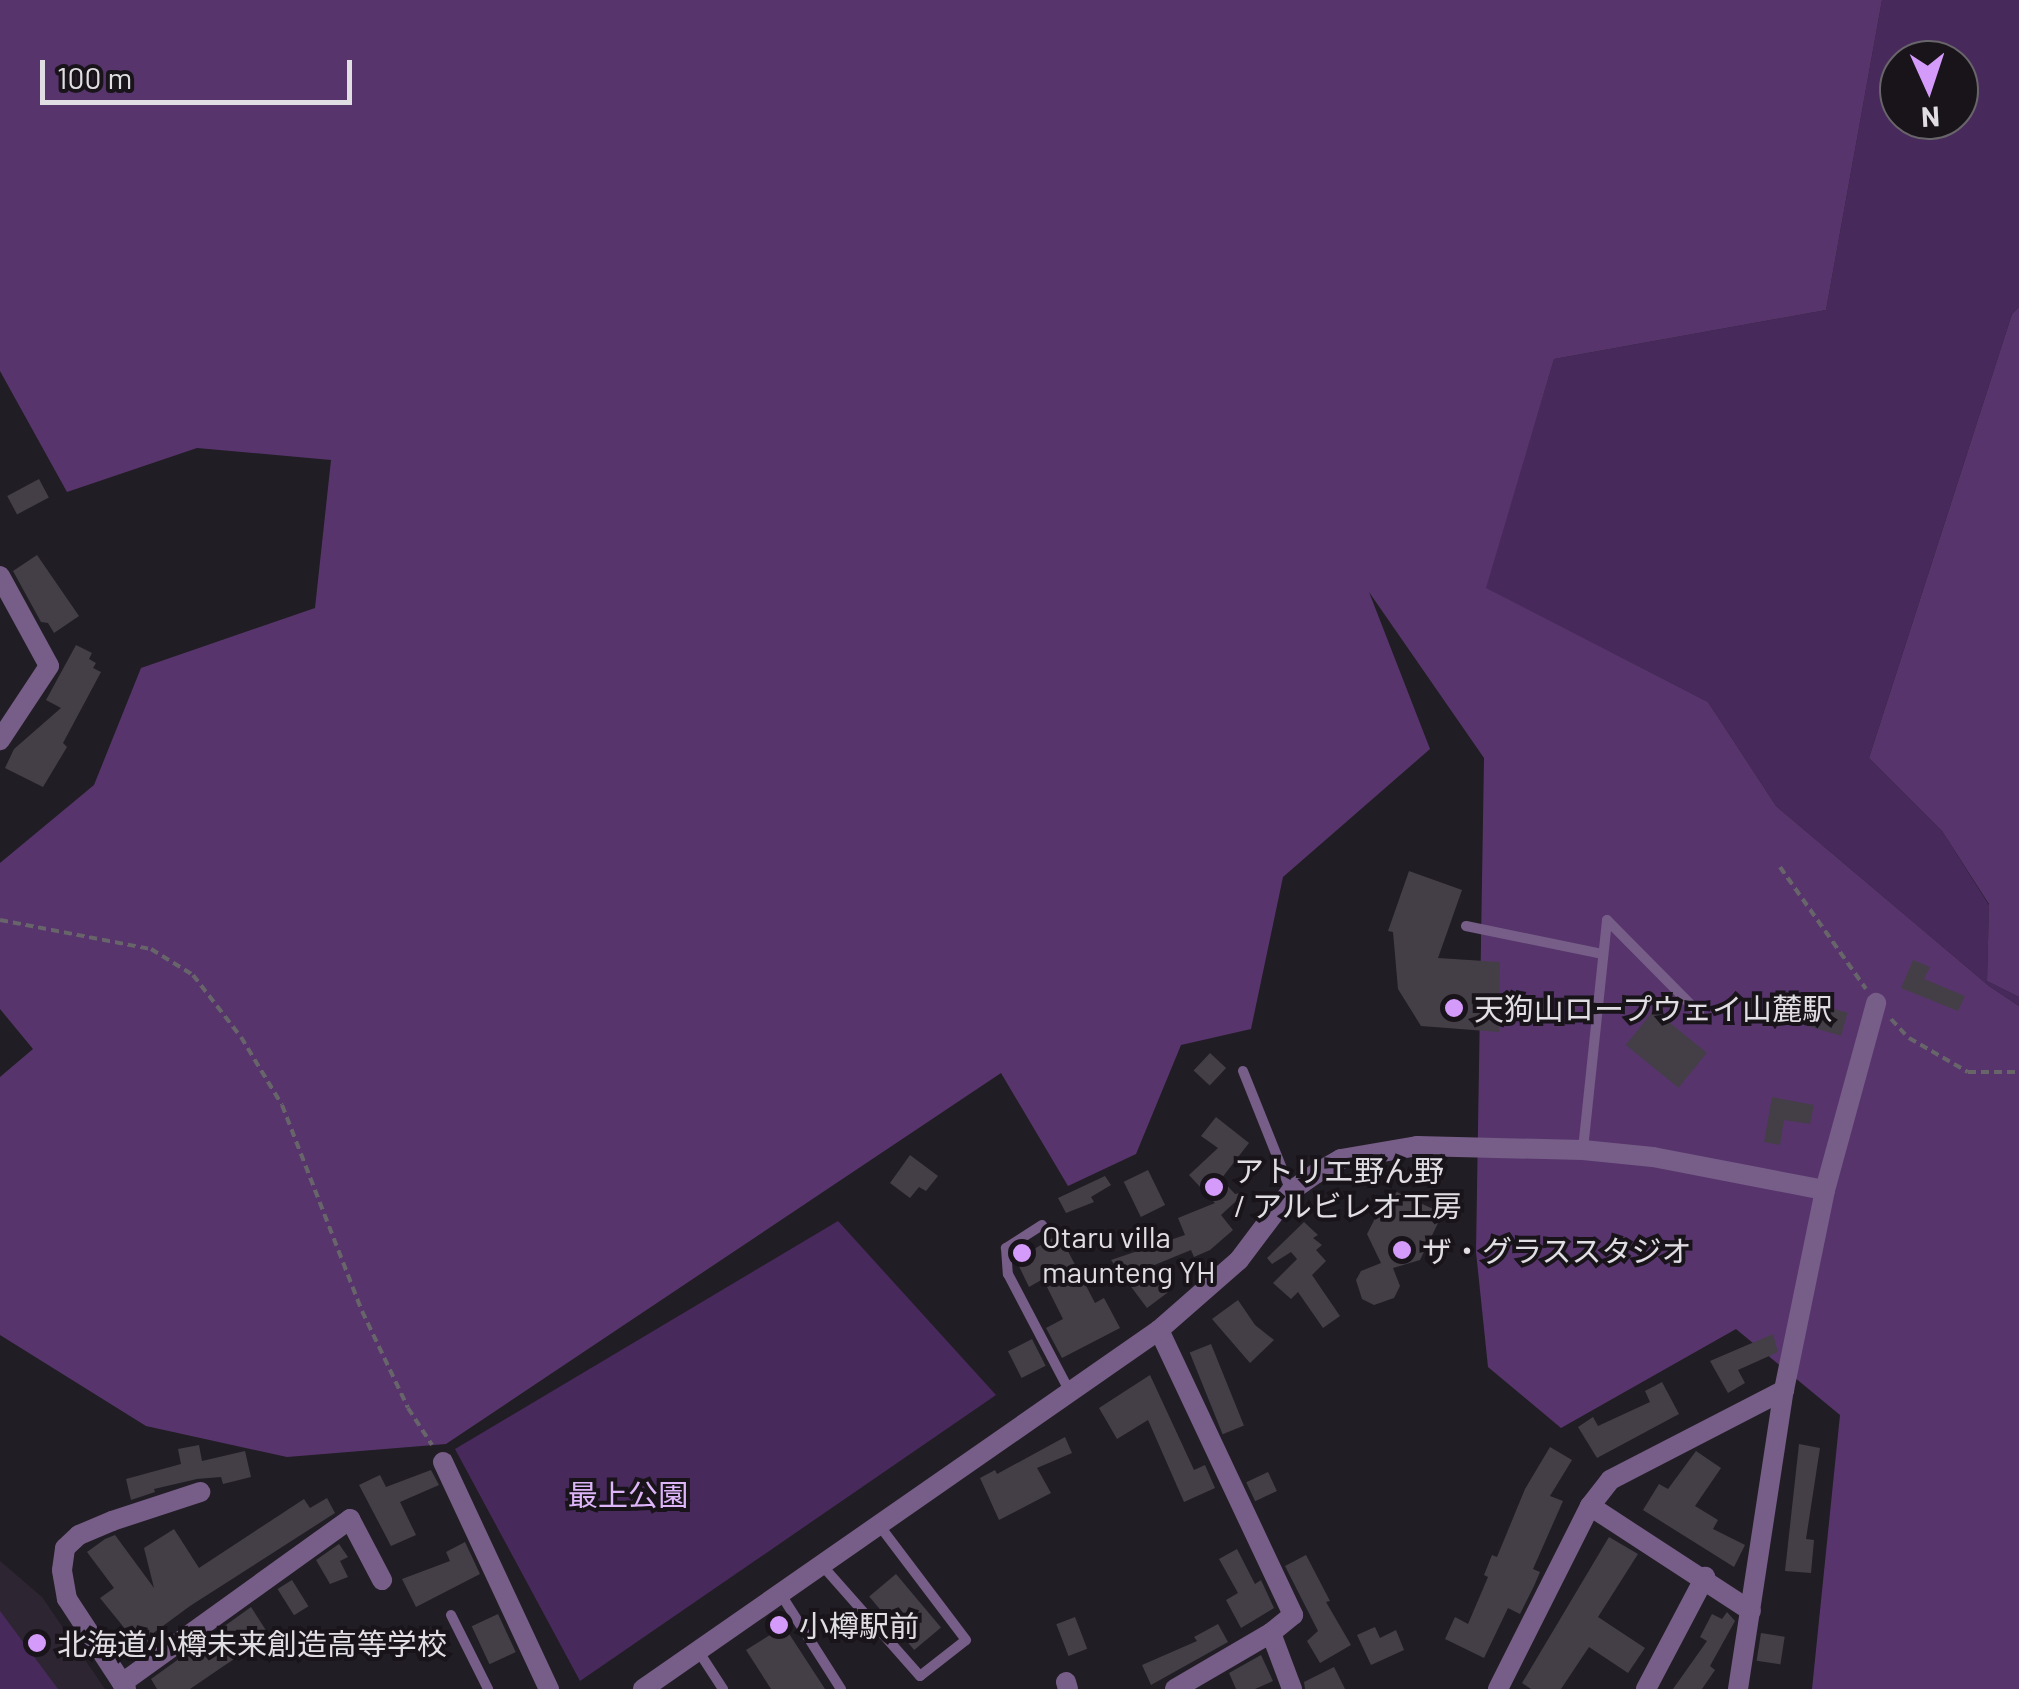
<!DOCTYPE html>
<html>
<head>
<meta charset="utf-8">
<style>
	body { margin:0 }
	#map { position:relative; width:2019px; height:1689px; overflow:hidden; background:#211d24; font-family:Barlow,"Noto Sans JP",sans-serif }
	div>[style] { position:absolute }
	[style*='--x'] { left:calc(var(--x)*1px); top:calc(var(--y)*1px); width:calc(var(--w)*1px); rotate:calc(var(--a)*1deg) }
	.built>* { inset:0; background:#2d2632 }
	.green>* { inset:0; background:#48295b }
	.forest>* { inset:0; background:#57356c }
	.building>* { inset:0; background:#443f47; transform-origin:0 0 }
	.path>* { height:4px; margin-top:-2px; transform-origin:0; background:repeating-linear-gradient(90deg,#67646a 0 8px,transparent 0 13px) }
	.service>* { height:10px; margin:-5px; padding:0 5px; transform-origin:5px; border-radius:5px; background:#775e88 }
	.minor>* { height:20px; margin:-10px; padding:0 10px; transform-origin:10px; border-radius:10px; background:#775e88 }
	.tertiary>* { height:20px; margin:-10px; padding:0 10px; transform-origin:10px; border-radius:10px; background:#775e88 }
	.dots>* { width:28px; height:28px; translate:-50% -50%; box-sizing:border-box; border:5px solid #18141a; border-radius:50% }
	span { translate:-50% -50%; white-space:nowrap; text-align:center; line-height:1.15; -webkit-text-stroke:8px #18141a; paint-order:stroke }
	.poi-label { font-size:30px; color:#e1dee3 }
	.left { translate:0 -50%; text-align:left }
	.park-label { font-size:30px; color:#ddb5f8 }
	.north { position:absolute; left:1879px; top:40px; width:100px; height:100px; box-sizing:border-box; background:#18141a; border:2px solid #68656a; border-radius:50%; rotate:177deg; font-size:28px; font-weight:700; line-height:40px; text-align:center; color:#e1dee3 }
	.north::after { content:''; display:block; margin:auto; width:35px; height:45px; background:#d59bfb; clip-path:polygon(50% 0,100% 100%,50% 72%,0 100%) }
	.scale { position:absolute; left:40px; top:60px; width:312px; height:45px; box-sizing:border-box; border:5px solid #e1dee3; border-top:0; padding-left:12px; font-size:30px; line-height:35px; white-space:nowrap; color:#e1dee3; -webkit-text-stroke:8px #18141a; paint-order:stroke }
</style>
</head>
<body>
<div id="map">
	<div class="built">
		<div style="clip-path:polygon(0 1561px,42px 1597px,105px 1689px,0 1689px)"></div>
	</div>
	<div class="green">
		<div style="clip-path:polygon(evenodd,1882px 0,2019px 0,2019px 307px,2012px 314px,1869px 758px,1942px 831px,1989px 905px,1987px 981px,2019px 997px,2019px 1006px,1989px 986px,1776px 806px,1708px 702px,1485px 588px,1554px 359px,1826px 310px,1882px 0,1899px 60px,1959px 60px,1959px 120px,1899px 120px,1899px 60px)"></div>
		<div style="clip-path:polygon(838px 1221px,996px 1395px,580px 1681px,455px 1449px)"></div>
		<div style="clip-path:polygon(0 1611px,58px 1689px,0 1689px)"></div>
	</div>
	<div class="forest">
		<div style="clip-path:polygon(0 0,1882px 0,1826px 310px,1554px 359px,1486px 588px,1708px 702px,1776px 806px,1989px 986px,2019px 1006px,2019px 1689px,1812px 1689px,1840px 1415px,1736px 1329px,1561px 1428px,1488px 1367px,1476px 1252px,1484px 758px,1369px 592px,1430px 749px,1283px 877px,1251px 1029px,1181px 1045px,1136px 1154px,1068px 1186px,1001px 1073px,446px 1444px,287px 1457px,146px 1426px,0 1335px,0 1077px,33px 1049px,0 1009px,0 863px,94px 785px,141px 668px,315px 608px,331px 460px,197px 448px,67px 492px,0 371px)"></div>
		<div style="clip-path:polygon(2019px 307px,2019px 997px,1987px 981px,1989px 904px,1942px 831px,1869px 758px,2012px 314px)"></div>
	</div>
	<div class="building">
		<div style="left:39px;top:479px;width:21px;height:36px;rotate:62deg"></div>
		<div style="clip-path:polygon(37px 555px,79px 616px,54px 633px,48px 623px,41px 622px,13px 571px)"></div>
		<div style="clip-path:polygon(76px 645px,92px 653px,89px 659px,96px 663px,93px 668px,101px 672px,63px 743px,67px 747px,43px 787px,5px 768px,14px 749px,61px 708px,46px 700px)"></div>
		<div style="clip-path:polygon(1409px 871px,1462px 890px,1438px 958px,1500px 962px,1499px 1032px,1421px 1026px,1398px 989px,1393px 932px,1388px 931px)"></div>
		<div style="clip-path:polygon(1913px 960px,1930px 967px,1924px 979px,1965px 996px,1958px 1011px,1901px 988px)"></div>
		<div style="left:1814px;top:1003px;width:35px;height:24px;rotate:16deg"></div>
		<div style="left:1654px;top:1010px;width:68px;height:45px;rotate:39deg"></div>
		<div style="left:1210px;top:1053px;width:22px;height:24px;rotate:43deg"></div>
		<div style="clip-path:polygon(1772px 1097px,1814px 1105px,1810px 1124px,1784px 1120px,1780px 1145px,1764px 1142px)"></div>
		<div style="clip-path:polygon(1216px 1117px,1249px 1143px,1221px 1179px,1235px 1194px,1246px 1192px,1221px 1215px,1233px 1230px,1210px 1250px,1194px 1257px,1191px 1250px,1152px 1266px,1171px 1290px,1147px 1308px,1111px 1260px,1185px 1235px,1178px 1218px,1215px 1203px,1189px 1175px,1218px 1148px,1201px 1136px)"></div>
		<div style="clip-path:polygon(910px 1155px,938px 1176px,926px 1191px,919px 1187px,910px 1198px,890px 1183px)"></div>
		<div style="left:1148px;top:1170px;width:39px;height:27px;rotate:64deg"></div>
		<div style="clip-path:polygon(1105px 1176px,1111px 1185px,1091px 1197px,1094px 1202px,1066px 1213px,1058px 1198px)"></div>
		<div style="clip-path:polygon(1397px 1192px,1433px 1209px,1439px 1221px,1420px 1260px,1393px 1268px,1400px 1286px,1394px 1298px,1374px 1305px,1362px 1299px,1356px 1280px,1361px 1271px,1381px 1263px,1367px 1234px,1385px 1199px)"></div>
		<div style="clip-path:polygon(1304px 1222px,1318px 1235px,1313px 1238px,1322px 1245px,1316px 1250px,1326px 1261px,1312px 1275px,1340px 1316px,1323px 1328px,1298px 1292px,1291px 1299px,1273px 1283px,1297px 1259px,1291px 1252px,1272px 1264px,1267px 1258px)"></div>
		<div style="clip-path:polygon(1059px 1234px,1095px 1303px,1104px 1298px,1120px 1328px,1062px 1358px,1046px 1328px,1063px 1319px,1043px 1279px,1029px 1287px,1016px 1260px)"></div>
		<div style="clip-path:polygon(1238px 1300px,1255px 1325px,1274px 1340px,1250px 1363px,1212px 1319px)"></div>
		<div style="clip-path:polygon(1773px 1334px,1778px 1352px,1738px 1370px,1745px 1383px,1728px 1393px,1710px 1361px)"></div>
		<div style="left:1032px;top:1339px;width:30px;height:27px;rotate:63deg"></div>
		<div style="left:1211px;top:1344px;width:88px;height:23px;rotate:68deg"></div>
		<div style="clip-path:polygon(1150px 1375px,1194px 1470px,1205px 1465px,1215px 1488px,1184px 1502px,1148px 1420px,1117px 1439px,1099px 1408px)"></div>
		<div style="clip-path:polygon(1662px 1382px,1679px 1414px,1597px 1458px,1578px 1427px,1593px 1417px,1598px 1426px,1650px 1402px,1645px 1391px)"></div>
		<div style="clip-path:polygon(1065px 1437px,1072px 1453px,1037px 1468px,1051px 1493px,999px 1520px,980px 1478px,995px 1470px,997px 1474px)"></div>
		<div style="clip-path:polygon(1799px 1444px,1820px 1448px,1806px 1539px,1814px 1540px,1811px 1573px,1785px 1571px)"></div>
		<div style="clip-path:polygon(199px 1445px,202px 1461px,245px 1451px,251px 1477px,223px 1484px,221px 1477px,197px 1479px,154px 1489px,155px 1492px,131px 1500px,126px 1479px,181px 1464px,178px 1449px)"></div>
		<div style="clip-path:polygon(1550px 1447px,1572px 1460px,1550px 1496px,1563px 1501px,1533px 1569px,1540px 1572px,1534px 1586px,1520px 1614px,1508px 1608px,1484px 1658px,1445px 1639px,1455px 1617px,1468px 1624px,1488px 1577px,1484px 1575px,1492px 1555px,1497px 1557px,1525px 1489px)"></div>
		<div style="clip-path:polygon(1696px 1451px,1721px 1468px,1695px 1506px,1718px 1520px,1713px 1529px,1745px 1545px,1734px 1567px,1643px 1510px,1659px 1484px,1668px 1489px)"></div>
		<div style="clip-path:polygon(431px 1470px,439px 1485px,400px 1502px,416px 1535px,391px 1546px,359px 1485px,380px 1475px,386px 1487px)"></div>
		<div style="left:1268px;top:1472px;width:21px;height:24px;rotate:65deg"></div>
		<div style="clip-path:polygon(327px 1498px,335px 1513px,190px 1606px,152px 1634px,157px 1641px,143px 1651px,100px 1598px,114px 1588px,87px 1552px,105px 1539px,115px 1535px,154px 1588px,144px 1548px,174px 1529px,199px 1568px,304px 1499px,310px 1508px)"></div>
		<div style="clip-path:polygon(1609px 1537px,1638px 1554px,1598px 1617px,1645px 1648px,1628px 1673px,1589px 1647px,1561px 1689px,1531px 1689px,1522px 1683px)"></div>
		<div style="clip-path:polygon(465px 1542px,480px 1574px,416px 1607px,402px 1579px,450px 1561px,446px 1552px)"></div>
		<div style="clip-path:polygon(339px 1544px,348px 1557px,340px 1561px,348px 1577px,330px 1584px,316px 1560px)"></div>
		<div style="clip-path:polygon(1237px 1549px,1255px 1584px,1261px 1580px,1274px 1608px,1241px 1628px,1226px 1600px,1238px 1593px,1219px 1559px)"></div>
		<div style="clip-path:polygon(1306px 1555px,1330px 1601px,1326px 1602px,1351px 1645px,1320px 1663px,1307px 1641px,1318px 1631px,1285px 1566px)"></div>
		<div style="left:896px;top:1574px;width:70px;height:35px;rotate:50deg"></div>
		<div style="left:292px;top:1580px;width:31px;height:17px;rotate:58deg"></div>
		<div style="clip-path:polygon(251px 1607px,269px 1635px,190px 1689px,157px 1689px,151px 1679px)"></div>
		<div style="clip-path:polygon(1727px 1612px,1735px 1621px,1710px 1666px,1715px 1670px,1702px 1689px,1673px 1689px,1707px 1641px,1700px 1637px,1712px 1614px,1722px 1619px)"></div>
		<div style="left:498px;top:1614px;width:42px;height:29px;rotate:65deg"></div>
		<div style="left:1075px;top:1617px;width:34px;height:20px;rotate:69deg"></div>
		<div style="clip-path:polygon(1218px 1624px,1228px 1642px,1151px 1685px,1142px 1665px,1197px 1641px,1194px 1637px)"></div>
		<div style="clip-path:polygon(784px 1626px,825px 1689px,771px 1689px,746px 1650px)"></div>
		<div style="clip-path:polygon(1375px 1627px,1380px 1638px,1396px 1630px,1404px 1650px,1371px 1665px,1357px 1635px)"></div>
		<div style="left:1761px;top:1633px;width:24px;height:28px;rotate:9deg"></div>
		<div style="clip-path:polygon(1261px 1655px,1273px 1681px,1255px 1689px,1236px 1689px,1229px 1673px)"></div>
		<div style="clip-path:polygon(1334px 1667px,1345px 1689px,1305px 1689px,1304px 1682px)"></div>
	</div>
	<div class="path">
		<div style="--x:1780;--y:867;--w:149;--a:54.8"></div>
		<div style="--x:0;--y:920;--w:154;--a:10.9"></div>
		<div style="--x:151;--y:949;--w:49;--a:31.8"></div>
		<div style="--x:193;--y:975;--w:78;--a:52.3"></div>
		<div style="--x:241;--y:1037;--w:79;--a:58.9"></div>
		<div style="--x:282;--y:1105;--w:221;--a:68.8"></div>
		<div style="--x:362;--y:1311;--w:107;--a:64.6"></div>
		<div style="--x:408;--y:1408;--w:44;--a:57"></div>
		<div style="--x:1891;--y:1019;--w:26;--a:47"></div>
		<div style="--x:1909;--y:1038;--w:68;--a:30"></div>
		<div style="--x:1968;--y:1072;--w:51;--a:0"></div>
	</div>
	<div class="service">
		<div style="--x:1466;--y:926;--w:140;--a:11.6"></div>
		<div style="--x:1243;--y:1071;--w:129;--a:68.2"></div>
		<div style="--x:1583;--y:1149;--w:230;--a:-84"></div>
		<div style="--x:1607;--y:920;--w:131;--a:45.3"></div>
		<div style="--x:1042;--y:1225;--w:43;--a:147.4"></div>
		<div style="--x:1006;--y:1248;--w:26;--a:86"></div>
		<div style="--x:1008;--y:1274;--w:133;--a:62.3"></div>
		<div style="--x:820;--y:1563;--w:151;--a:48.5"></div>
		<div style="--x:920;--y:1676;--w:58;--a:-38"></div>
		<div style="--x:966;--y:1640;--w:144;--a:-127.1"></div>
		<div style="--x:780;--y:1593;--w:114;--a:57.6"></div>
		<div style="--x:451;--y:1615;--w:83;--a:63.4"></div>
		<div style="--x:697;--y:1649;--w:48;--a:57"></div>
	</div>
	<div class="minor">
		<div style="--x:0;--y:576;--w:102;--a:61.4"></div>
		<div style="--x:49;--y:666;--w:89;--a:123.5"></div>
		<div style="--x:1583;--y:1150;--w:70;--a:5.7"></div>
		<div style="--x:1653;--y:1157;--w:175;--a:10.9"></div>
		<div style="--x:1159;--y:1330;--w:315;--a:64.8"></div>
		<div style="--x:1293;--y:1615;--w:28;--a:141"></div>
		<div style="--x:1271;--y:1633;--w:60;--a:69.4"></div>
		<div style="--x:443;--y:1462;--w:251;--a:65"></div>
		<div style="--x:1590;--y:1506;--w:192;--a:33.1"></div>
		<div style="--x:1066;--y:1682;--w:7;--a:74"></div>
		<div style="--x:122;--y:1683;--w:281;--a:-35.7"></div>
		<div style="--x:350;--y:1519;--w:69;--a:62.3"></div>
		<div style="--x:126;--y:1689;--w:108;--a:-123.2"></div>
		<div style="--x:67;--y:1599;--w:29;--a:-100"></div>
		<div style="--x:62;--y:1570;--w:22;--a:-82"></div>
		<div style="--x:65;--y:1548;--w:19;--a:-43"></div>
		<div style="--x:79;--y:1535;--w:36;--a:-23"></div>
		<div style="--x:112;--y:1521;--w:93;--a:-18.2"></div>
		<div style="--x:1175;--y:1689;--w:111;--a:-30.3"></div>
		<div style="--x:1498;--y:1689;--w:205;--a:-63.3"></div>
		<div style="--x:1590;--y:1506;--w:33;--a:-52"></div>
		<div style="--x:1610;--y:1480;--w:196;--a:-27.3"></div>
		<div style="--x:1646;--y:1689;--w:127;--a:-62.2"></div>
		<div style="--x:1738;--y:1689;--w:303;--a:-81.3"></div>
		<div style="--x:1784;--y:1390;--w:204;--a:-78.4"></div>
		<div style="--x:1825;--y:1190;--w:194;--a:-74.7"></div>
	</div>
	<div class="tertiary">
		<div style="--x:643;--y:1689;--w:629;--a:-34.83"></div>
		<div style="--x:1159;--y:1330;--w:106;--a:-41.2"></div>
		<div style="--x:1239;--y:1260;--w:86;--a:-53"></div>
		<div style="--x:1291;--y:1191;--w:29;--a:-35"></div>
		<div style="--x:1315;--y:1174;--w:30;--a:-30"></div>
		<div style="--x:1341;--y:1159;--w:77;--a:-9.7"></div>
		<div style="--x:1417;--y:1146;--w:166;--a:1.4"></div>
	</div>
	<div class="dots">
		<div style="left:1454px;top:1008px;background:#d59bfb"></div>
		<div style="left:1214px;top:1187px;background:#d59bfb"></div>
		<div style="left:1402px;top:1250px;background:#d59bfb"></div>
		<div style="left:1022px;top:1253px;background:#d59bfb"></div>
		<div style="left:779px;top:1625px;background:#d59bfb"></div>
		<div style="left:37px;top:1643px;background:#d59bfb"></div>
	</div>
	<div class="poi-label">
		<span class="left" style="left:1474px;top:1008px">天狗山ロープウェイ山麓駅</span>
		<span class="left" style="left:1234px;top:1187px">アトリエ野ん野<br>/ アルビレオ工房</span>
		<span class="left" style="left:1042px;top:1253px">Otaru villa<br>maunteng YH</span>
		<span class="left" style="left:1422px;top:1250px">ザ・グラススタジオ</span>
		<span class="left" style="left:799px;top:1625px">小樽駅前</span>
		<span class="left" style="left:57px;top:1643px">北海道小樽未来創造高等学校</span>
	</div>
	<div class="park-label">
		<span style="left:628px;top:1494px">最上公園</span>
	</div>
	<div class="north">N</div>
	<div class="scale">100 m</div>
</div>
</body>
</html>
